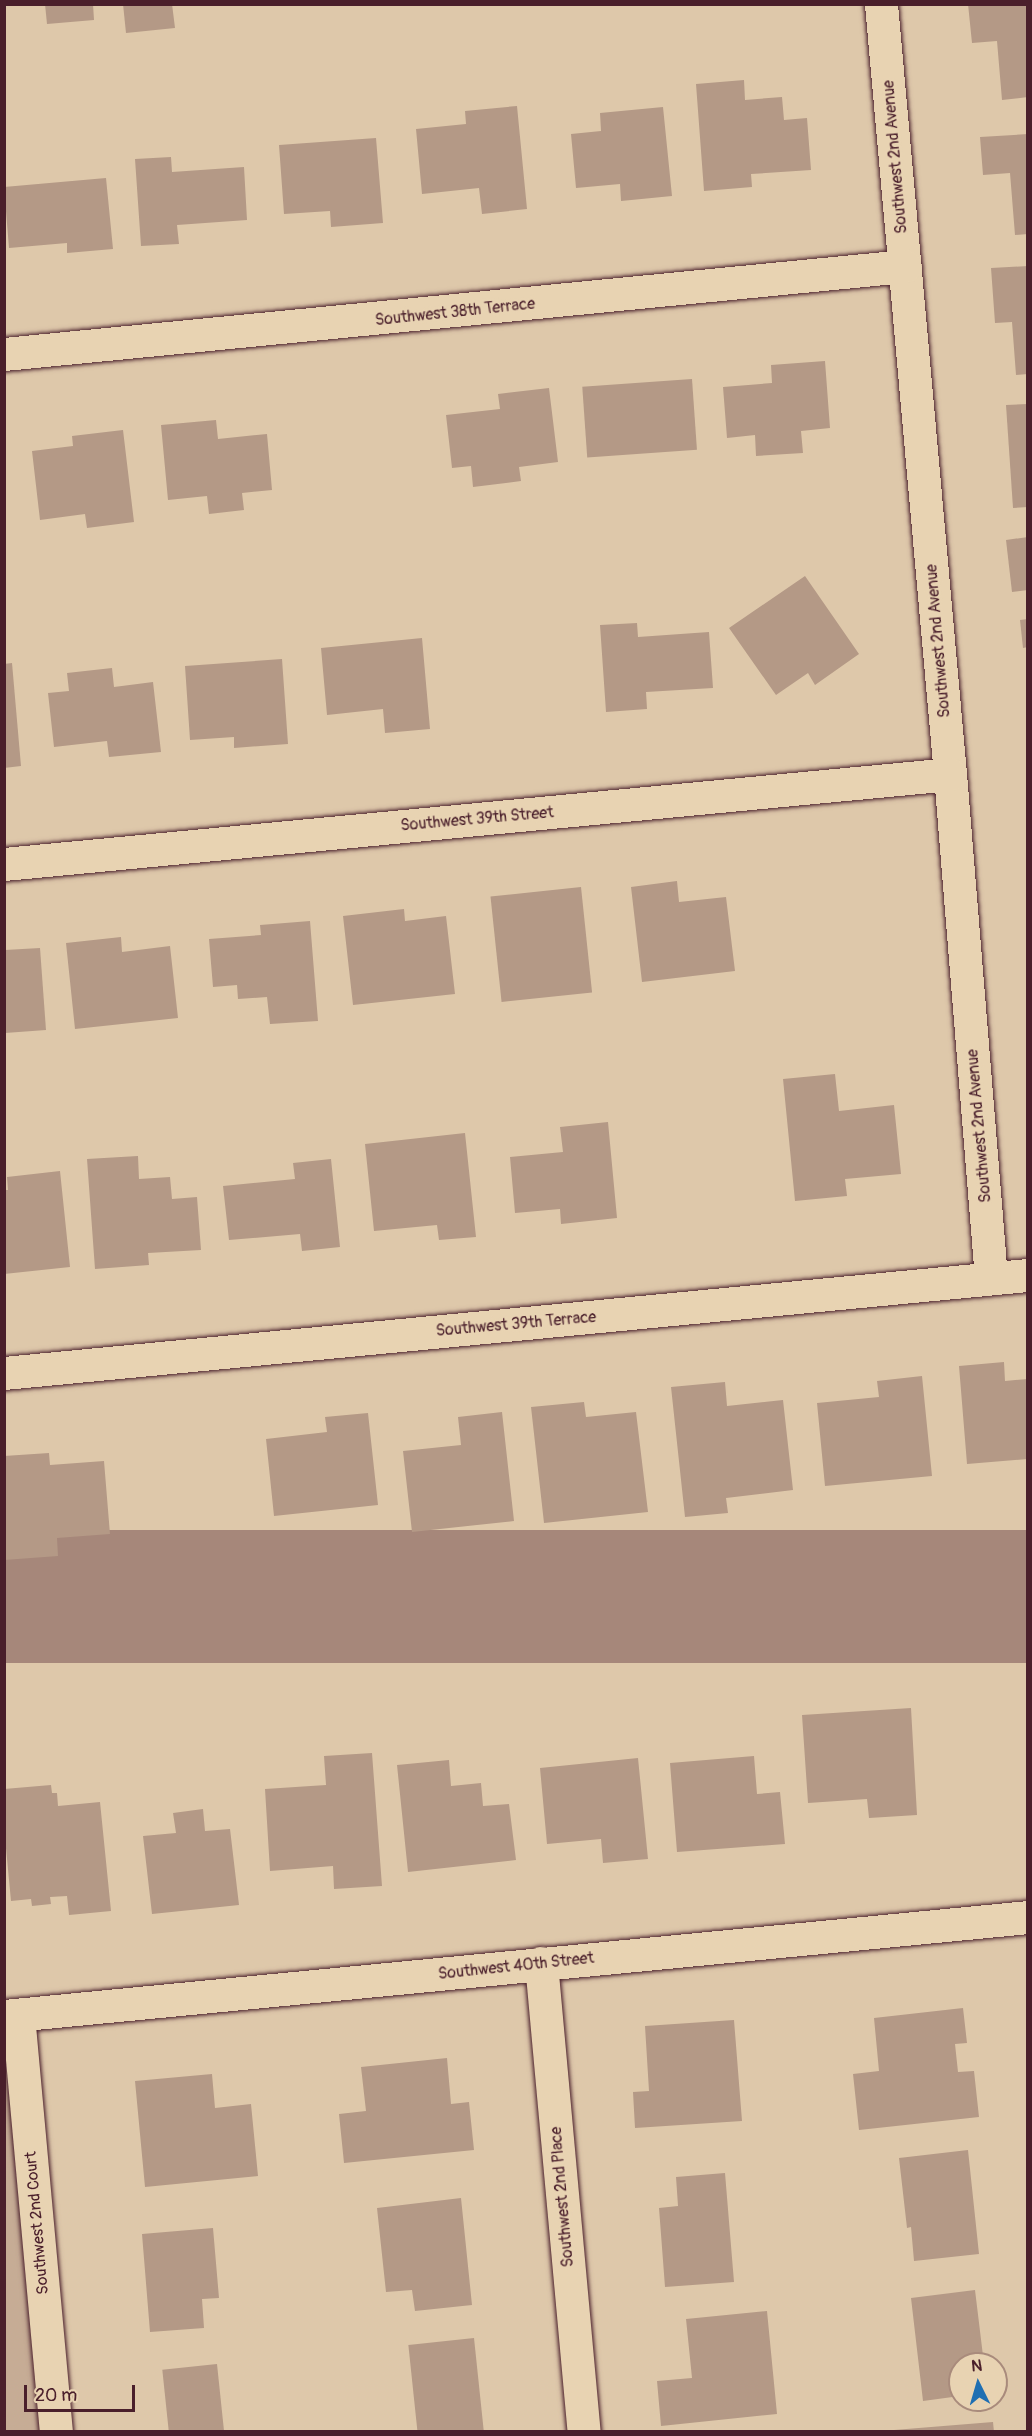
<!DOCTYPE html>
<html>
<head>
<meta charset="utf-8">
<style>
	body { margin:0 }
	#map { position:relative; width:1032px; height:2436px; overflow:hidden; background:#dec8aa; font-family:Pangolin,sans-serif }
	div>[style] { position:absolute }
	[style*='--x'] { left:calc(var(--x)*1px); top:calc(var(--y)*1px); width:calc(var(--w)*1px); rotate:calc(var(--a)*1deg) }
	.green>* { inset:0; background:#c6ac95 }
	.water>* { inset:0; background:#a6877a; transform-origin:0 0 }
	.building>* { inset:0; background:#b49986; transform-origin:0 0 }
	.roads { filter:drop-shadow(0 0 2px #4a1f2b) drop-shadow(0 0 2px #4a1f2b) }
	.minor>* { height:33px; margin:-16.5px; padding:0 16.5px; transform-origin:16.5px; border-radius:16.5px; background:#e8d3b2 }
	span { translate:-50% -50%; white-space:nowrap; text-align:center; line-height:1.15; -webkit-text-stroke:5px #e8d3b2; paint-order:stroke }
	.street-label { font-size:16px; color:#4a1f2b }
	.frame { position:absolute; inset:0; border:6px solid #4a1f2b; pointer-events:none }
	.north { position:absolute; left:948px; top:2352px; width:60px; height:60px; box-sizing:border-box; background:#e8d3b2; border:2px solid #a98b7c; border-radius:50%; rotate:355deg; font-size:16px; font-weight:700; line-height:24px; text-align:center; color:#4a1f2b }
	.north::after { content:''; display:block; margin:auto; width:21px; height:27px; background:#1f6fb2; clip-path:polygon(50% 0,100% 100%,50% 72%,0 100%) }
	.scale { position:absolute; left:24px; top:2385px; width:111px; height:27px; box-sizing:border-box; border:3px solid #4a1f2b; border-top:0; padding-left:8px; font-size:18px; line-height:21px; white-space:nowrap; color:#4a1f2b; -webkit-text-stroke:4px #e8d3b2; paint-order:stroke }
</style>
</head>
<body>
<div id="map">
	<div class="green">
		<div style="clip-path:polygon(4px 2016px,56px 2431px,5px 2432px)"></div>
	</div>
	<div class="water">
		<div style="left:1027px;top:1530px;width:133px;height:1026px;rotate:90deg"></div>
	</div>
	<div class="building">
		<div style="clip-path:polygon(45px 4px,93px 4px,94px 20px,47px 24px)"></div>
		<div style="clip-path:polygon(123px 4px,172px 4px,175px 28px,126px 33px)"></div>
		<div style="clip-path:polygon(968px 4px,1028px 4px,1028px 97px,1002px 100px,997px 41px,972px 43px)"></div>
		<div style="clip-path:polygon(744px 80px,745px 100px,782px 97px,784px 120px,807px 118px,811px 170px,751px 174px,752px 187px,704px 191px,696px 84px)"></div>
		<div style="clip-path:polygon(517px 106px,527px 209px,482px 214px,479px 188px,422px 194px,416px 129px,466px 124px,465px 111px)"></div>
		<div style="clip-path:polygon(663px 107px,672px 196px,621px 201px,620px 184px,576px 188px,571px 134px,601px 131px,600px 113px)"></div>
		<div style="clip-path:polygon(1028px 134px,1028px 234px,1015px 235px,1010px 173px,983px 175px,980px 137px)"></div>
		<div style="clip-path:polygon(376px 138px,383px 223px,331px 227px,330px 211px,284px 214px,279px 145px)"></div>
		<div style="clip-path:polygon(171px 157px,172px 172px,244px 167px,247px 220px,177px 225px,179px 244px,141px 246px,135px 159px)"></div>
		<div style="clip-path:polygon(106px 178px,113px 249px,67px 253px,67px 243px,9px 248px,4px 187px)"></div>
		<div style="clip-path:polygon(1028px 266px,1028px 374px,1016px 375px,1012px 322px,995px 323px,991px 268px)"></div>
		<div style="clip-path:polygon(825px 361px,830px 428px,801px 431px,803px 453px,756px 456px,755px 435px,727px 438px,723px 387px,772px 383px,771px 365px)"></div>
		<div style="left:692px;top:379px;width:71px;height:110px;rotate:86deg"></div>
		<div style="clip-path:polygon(549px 388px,558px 462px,519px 467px,521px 481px,473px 487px,471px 466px,452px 468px,446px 415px,500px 409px,498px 394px)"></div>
		<div style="clip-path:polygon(1028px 404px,1028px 507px,1013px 508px,1006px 405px)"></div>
		<div style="clip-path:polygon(216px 420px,218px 439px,267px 434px,272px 490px,242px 493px,244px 510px,209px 514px,207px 496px,168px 500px,161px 425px)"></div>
		<div style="clip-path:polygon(123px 430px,134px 522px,87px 528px,85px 514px,40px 520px,32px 451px,73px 446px,72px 436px)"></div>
		<div style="clip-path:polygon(1028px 537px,1028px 590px,1012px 592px,1006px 540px)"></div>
		<div style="clip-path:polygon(805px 576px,859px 654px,815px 685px,808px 673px,776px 695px,729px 628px)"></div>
		<div style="clip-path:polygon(1028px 619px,1028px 647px,1023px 648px,1020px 620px)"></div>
		<div style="clip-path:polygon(637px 623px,638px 637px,709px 632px,713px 688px,646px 692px,647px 709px,606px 712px,600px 625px)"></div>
		<div style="clip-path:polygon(422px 638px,430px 729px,385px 733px,383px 709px,327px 715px,321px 648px)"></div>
		<div style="clip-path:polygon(282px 659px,288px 744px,234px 748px,234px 737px,190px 740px,185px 666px)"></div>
		<div style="clip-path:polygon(12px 663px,21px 766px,4px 768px,4px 664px)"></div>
		<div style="clip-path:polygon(112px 668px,114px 687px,153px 682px,161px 752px,109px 757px,107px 741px,54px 747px,48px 693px,69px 691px,67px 673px)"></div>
		<div style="clip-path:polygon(677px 881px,679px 902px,726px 897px,735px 971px,642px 982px,631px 887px)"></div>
		<div style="left:581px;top:887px;width:106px;height:91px;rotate:84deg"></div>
		<div style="clip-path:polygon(404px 909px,405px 921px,446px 916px,455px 994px,353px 1005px,343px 916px)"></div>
		<div style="clip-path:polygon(310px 921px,318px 1021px,270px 1024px,267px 997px,238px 999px,237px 985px,213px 987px,209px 939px,261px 935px,260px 925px)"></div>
		<div style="clip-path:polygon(121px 937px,122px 952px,170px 946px,178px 1018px,75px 1029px,66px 943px)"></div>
		<div style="clip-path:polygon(40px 948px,46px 1030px,5px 1033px,5px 950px)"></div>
		<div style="clip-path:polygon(835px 1074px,839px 1111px,894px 1105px,901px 1174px,845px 1179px,847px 1196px,795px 1201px,783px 1079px)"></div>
		<div style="clip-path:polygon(608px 1122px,617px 1218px,561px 1224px,560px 1209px,515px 1213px,510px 1157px,563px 1152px,560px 1127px)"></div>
		<div style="clip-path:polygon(465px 1133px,476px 1237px,439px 1240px,437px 1225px,374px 1231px,365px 1144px)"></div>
		<div style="clip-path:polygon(138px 1156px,139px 1179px,170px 1177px,172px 1199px,197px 1197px,201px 1250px,148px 1253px,149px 1265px,95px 1269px,87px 1159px)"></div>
		<div style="clip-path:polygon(331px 1159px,340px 1247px,302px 1251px,300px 1234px,229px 1240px,223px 1186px,295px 1179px,293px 1163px)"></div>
		<div style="clip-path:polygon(60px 1171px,70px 1267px,4px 1274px,4px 1190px,8px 1190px,7px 1177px)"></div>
		<div style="clip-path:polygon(1004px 1362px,1005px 1381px,1028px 1379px,1028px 1459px,967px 1464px,959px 1366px)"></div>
		<div style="clip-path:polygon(922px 1376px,932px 1476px,825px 1486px,817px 1403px,879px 1397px,877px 1381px)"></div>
		<div style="clip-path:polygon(725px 1382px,727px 1406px,783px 1400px,793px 1490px,726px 1498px,728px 1513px,685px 1517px,671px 1387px)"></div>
		<div style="clip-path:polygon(584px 1402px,586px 1417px,636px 1412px,648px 1512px,544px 1523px,531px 1407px)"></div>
		<div style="clip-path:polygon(502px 1412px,514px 1521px,412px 1532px,403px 1451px,461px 1445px,458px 1417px)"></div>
		<div style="clip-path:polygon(368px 1413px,378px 1505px,274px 1516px,266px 1439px,327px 1432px,325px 1417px)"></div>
		<div style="clip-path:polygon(49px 1453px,50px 1465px,104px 1461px,110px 1534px,57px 1538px,58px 1556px,4px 1560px,4px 1456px)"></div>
		<div style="clip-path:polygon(911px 1708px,917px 1815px,869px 1818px,867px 1799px,808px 1803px,802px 1715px)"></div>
		<div style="clip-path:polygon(372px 1753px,382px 1886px,334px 1889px,333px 1866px,270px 1871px,265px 1789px,326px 1785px,324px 1756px)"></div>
		<div style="clip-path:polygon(754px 1756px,757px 1794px,780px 1792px,785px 1844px,677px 1852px,670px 1763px)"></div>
		<div style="clip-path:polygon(638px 1758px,648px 1859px,603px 1863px,601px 1839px,547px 1844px,540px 1768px)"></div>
		<div style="clip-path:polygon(449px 1760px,451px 1786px,481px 1783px,483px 1806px,509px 1804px,516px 1860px,408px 1872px,397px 1765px)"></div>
		<div style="clip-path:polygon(51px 1785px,52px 1793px,57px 1793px,58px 1806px,100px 1802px,111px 1911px,69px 1915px,67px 1896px,50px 1897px,51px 1904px,32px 1906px,31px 1899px,11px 1901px,4px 1827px,4px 1789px)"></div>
		<div style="clip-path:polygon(203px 1809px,205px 1831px,230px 1829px,239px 1905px,152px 1914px,143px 1836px,176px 1833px,173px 1813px)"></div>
		<div style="clip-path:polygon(963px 2008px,967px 2043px,955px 2044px,958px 2072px,974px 2071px,979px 2117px,859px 2130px,853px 2074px,879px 2071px,874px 2018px)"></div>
		<div style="clip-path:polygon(734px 2020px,742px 2121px,635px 2128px,633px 2092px,649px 2091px,645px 2026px)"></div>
		<div style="clip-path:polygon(447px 2058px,451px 2104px,469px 2102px,474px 2150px,344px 2163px,339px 2114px,366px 2111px,361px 2067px)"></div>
		<div style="clip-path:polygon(212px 2074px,215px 2108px,251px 2104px,258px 2176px,145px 2187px,135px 2081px)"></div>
		<div style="clip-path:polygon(968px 2150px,979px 2254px,914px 2261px,911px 2227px,907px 2228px,899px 2158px)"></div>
		<div style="clip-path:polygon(725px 2173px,734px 2282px,665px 2287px,659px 2208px,678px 2206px,676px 2177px)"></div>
		<div style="clip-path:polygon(461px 2198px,472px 2305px,415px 2311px,412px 2290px,386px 2292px,377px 2208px)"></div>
		<div style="clip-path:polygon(213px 2228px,219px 2298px,202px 2299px,204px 2328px,150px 2332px,142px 2234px)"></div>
		<div style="clip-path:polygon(975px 2290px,984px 2364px,960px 2364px,960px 2396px,923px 2401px,911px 2298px)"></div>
		<div style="clip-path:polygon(767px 2311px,777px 2414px,661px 2426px,657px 2381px,692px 2378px,686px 2319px)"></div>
		<div style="left:474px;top:2338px;width:95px;height:66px;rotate:84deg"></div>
		<div style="left:217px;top:2364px;width:68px;height:55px;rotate:84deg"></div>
		<div style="clip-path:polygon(993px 2422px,994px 2432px,894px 2432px,894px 2430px)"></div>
	</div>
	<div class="roads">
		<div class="minor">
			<div style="--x:881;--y:4;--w:773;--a:84.88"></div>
			<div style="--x:950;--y:774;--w:506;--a:85.35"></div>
			<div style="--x:4;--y:354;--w:905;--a:-5.58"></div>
			<div style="--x:4;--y:864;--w:950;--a:-5.43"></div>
			<div style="--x:4;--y:1373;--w:1029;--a:-5.47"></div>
			<div style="--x:541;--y:1963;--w:471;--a:84.8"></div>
			<div style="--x:18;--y:2015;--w:419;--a:84.8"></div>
			<div style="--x:4;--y:2016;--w:1029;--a:-5.52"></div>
		</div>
	</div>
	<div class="street-label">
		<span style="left:895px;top:157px;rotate:-95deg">Southwest 2nd Avenue</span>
		<span style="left:455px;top:312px;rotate:-6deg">Southwest 38th Terrace</span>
		<span style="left:938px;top:641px;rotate:-95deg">Southwest 2nd Avenue</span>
		<span style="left:477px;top:819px;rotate:-5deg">Southwest 39th Street</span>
		<span style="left:979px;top:1126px;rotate:-95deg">Southwest 2nd Avenue</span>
		<span style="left:516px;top:1324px;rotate:-5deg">Southwest 39th Terrace</span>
		<span style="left:516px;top:1966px;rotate:-6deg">Southwest 40th Street</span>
		<span style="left:562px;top:2197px;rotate:-95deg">Southwest 2nd Place</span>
		<span style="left:37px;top:2223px;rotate:-95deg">Southwest 2nd Court</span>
	</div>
	<div class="frame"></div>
	<div class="north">N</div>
	<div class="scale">20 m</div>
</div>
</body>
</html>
